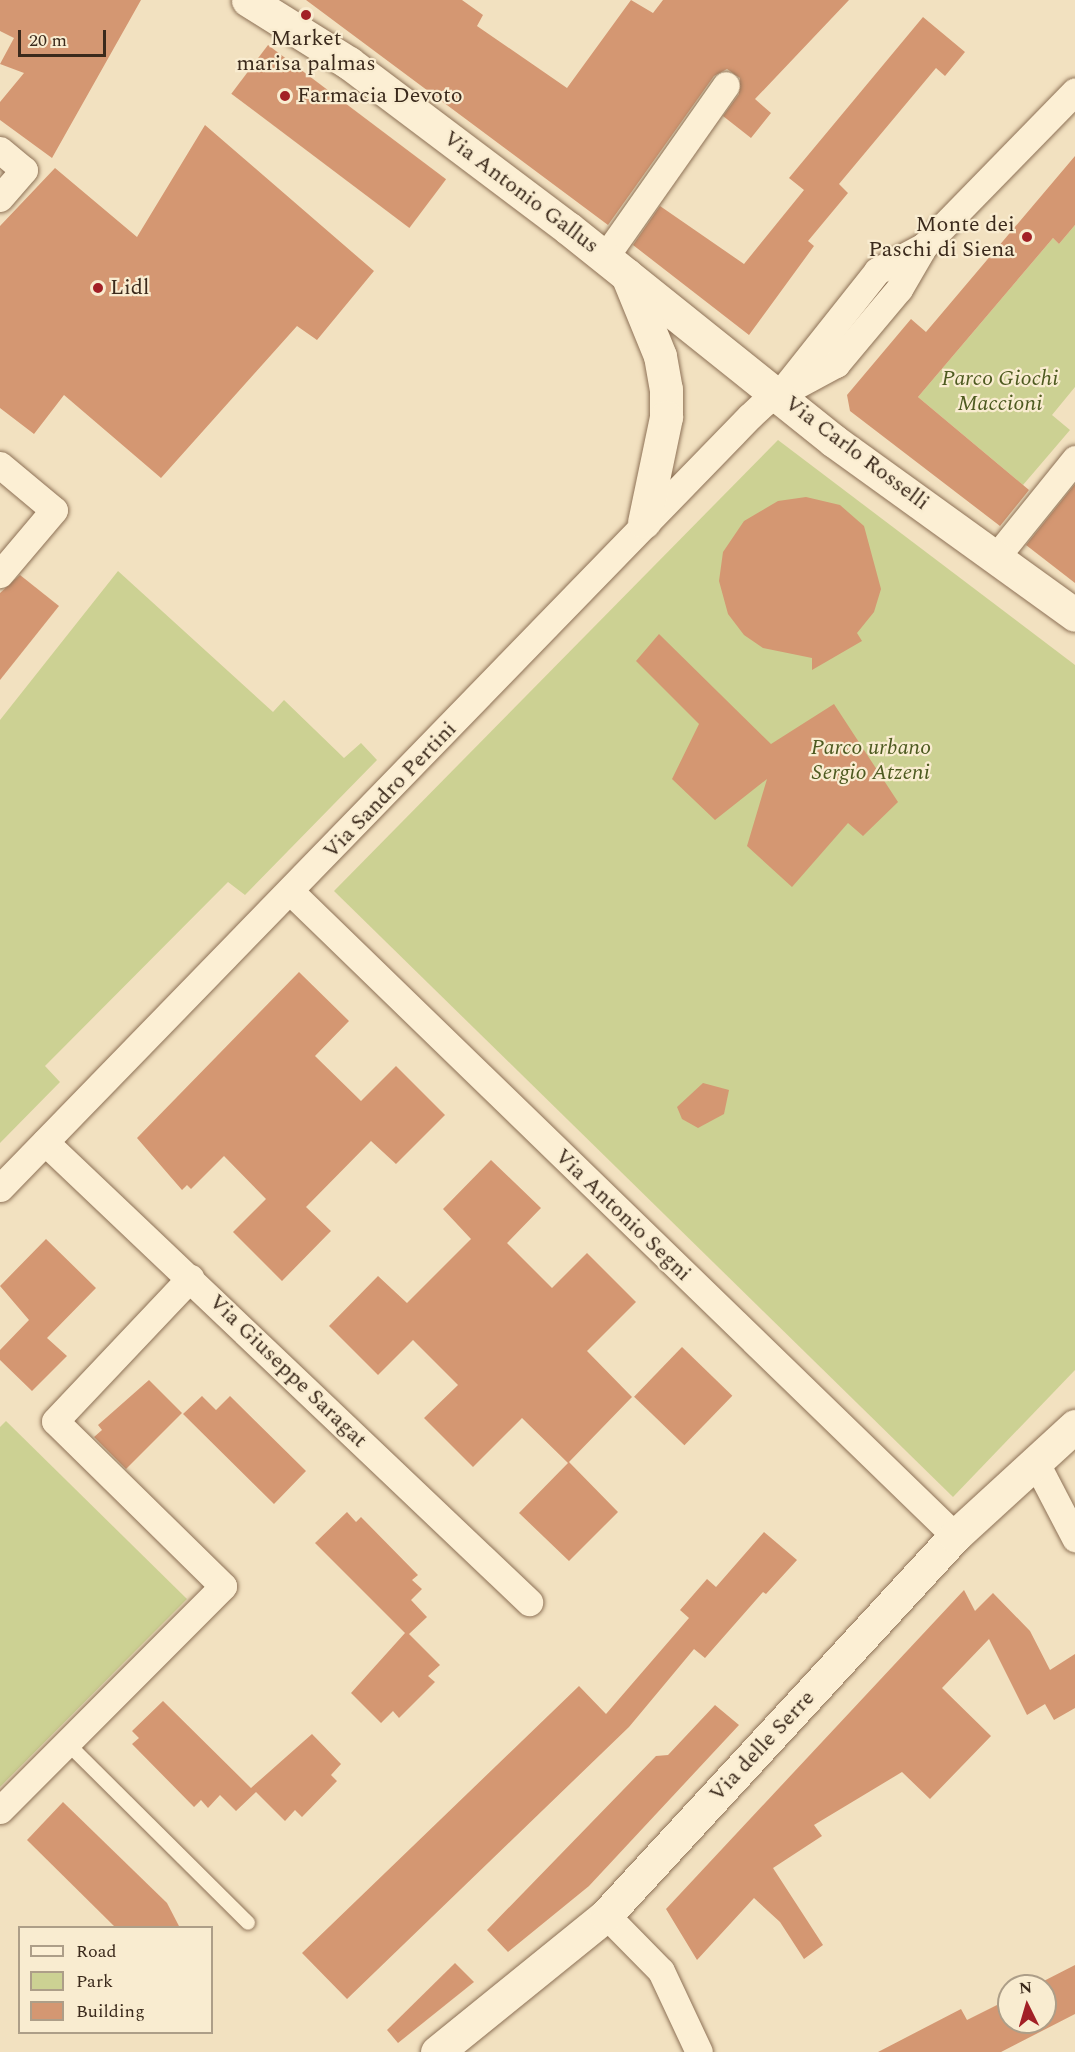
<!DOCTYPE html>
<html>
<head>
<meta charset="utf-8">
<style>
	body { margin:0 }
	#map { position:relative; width:1075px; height:2052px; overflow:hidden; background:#f2e1c0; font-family:Spectral,serif }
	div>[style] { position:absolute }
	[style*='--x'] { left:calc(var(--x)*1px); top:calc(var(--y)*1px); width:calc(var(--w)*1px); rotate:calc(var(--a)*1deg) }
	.green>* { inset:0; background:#ccd193 }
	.building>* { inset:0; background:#d49772; transform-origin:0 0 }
	.roads { filter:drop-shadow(0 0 2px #8d7156) drop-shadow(0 0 2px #8d7156) }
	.service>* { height:14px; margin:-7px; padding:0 7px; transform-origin:7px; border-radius:7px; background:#fcefd4 }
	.minor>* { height:27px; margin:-13.5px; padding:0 13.5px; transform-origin:13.5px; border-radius:13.5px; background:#fcefd4 }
	.tertiary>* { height:33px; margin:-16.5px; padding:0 16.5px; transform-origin:16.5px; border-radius:16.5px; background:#fcefd4 }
	.dots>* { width:16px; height:16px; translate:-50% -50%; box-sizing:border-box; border:3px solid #f9ecd0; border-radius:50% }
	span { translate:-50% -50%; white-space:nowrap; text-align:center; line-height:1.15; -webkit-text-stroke:4.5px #f9ecd0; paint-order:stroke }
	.poi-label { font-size:22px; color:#3b2a1c }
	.left { translate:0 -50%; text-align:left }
	.right { translate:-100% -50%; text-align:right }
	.street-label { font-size:22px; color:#3b2a1c }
	.park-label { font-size:22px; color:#4d5a20; font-style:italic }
	.legend { position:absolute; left:18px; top:1926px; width:195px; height:108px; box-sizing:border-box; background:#f9ecd0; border:2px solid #ad9e88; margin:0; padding:8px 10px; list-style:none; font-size:18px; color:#3b2a1c }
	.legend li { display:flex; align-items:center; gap:12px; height:30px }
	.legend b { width:30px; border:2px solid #ad9e88 }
	.north { position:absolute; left:997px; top:1974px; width:60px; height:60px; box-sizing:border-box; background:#f9ecd0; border:2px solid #ad9e88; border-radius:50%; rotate:355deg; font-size:16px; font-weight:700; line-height:24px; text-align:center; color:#3b2a1c }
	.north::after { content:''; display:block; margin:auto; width:21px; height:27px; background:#a22026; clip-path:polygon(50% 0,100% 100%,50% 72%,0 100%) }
	.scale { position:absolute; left:18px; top:30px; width:88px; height:27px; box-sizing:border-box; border:3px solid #3b2a1c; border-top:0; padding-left:8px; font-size:18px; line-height:21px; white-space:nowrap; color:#3b2a1c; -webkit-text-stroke:4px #f9ecd0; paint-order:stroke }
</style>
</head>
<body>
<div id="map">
	<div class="green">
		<div style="clip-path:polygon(1075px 225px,1075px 387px,1052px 415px,1070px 430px,1023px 485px,918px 397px,1053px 238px,1059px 244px)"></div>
		<div style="clip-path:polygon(778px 440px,1075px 665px,1075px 1370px,953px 1497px,334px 891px)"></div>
		<div style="clip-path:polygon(118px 571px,273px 712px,284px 700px,344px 758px,361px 743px,377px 760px,245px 895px,228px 882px,45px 1066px,60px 1082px,0 1143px,0 720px)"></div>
		<div style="clip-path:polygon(6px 1421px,187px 1599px,0 1787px,0 1427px)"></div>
	</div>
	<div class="building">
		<div style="clip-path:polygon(0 0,141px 0,52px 158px,0 120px,0 102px,24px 73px,0 64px,14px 38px,0 31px)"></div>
		<div style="clip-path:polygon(306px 0,462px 0,483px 15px,477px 26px,567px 88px,631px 0,653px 13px,663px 0,849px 0,755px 99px,771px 113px,751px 138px,723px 116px,739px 94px,740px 78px,727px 69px,714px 76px,608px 225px)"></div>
		<div style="clip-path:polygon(923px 17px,965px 52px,945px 76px,936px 68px,839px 184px,848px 193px,808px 241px,814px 246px,749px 335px,633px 245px,660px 206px,744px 264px,804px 190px,789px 178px)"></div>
		<div style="left:268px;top:45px;width:223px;height:61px;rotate:37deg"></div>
		<div style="clip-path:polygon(205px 125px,374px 271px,317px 340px,297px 326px,161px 478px,64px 395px,34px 434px,0 408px,0 226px,55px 168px,137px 237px)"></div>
		<div style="clip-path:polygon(1075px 156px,1075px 225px,1059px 244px,1053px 238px,918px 397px,1029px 490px,1000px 526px,850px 411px,847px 395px,911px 319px,926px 332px)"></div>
		<div style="clip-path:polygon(1075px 484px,1075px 583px,1026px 545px)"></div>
		<div style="clip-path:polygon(806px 497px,840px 505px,864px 526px,881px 589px,874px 612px,857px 633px,862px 641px,812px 670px,812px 658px,763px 648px,744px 635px,728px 614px,719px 581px,723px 552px,744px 521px,778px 501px)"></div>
		<div style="clip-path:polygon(20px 575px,59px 606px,0 680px,0 593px)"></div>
		<div style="clip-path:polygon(659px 634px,771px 744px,834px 704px,898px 802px,863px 836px,848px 823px,792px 887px,747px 846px,767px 779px,715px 820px,672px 779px,699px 724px,636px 661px)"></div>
		<div style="clip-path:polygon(299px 972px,349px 1021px,315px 1056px,361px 1101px,396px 1066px,445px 1115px,396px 1164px,371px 1141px,306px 1207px,331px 1231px,282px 1281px,233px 1232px,266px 1199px,224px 1156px,191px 1189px,187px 1185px,182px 1190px,137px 1138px)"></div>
		<div style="clip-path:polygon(703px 1083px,729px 1090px,724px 1114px,698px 1128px,682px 1119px,677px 1107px)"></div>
		<div style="clip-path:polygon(491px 1160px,541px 1208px,507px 1243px,552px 1288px,587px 1253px,636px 1302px,587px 1351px,632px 1397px,569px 1462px,618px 1512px,569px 1561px,519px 1513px,568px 1463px,522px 1418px,473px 1467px,424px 1418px,458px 1385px,413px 1340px,378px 1375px,329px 1326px,378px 1276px,407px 1303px,471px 1239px,443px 1209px)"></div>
		<div style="clip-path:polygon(46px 1239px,96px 1288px,47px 1338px,67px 1356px,32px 1391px,0 1360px,0 1350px,29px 1320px,0 1286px)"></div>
		<div style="left:682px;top:1347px;width:70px;height:69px;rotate:44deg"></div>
		<div style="clip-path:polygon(149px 1380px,182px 1413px,126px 1469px,94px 1437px,102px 1430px,98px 1425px)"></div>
		<div style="clip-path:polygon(202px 1396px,216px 1410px,230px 1396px,306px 1471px,274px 1504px,183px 1414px)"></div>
		<div style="clip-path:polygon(347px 1512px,356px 1522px,361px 1517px,418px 1575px,412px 1580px,422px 1589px,411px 1600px,427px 1617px,409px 1634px,440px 1665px,428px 1676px,435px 1682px,399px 1718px,393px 1711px,381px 1723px,351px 1693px,405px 1633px,315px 1543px)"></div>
		<div style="clip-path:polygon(764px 1532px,797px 1560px,766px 1594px,763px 1592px,705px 1658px,694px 1649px,629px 1727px,347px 1999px,302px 1953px,579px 1686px,606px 1714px,689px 1618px,680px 1610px,707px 1579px,716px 1587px)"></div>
		<div style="clip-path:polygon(964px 1590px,975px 1611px,993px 1593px,1030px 1631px,1050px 1670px,1075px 1654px,1075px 1708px,1054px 1720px,1045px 1704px,1027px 1715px,989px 1639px,942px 1688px,991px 1736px,930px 1799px,902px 1772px,814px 1825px,822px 1836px,773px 1868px,823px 1945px,804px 1959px,780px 1922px,754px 1898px,697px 1960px,666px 1909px)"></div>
		<div style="clip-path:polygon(163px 1701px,251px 1788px,312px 1734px,341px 1764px,331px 1775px,337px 1781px,302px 1817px,295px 1810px,285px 1821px,256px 1792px,236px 1811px,220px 1795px,208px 1808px,201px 1800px,194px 1807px,132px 1744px,139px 1738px,132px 1731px)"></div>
		<div style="clip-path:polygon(715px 1705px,739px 1725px,589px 1886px,508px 1952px,487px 1930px,656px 1756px,668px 1755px)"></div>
		<div style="clip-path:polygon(63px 1802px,167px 1903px,180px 1928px,116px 1928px,27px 1840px)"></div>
		<div style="clip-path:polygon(455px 1963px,474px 1982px,398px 2043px,387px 2030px)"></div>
		<div style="clip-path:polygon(1075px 1965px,1075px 2014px,1001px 2052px,878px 2052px,961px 2009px,967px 2020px,1009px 1999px,1009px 2022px,1045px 2022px,1045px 1986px,1034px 1986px)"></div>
	</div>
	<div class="roads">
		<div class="service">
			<div style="--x:67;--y:1743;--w:255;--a:44.8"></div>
		</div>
		<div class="minor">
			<div style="--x:0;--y:150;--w:31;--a:40"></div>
			<div style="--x:24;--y:170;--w:37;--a:131"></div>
			<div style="--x:605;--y:257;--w:210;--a:-54.9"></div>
			<div style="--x:786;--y:386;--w:147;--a:-51.6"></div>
			<div style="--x:877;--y:271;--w:53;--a:-28"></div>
			<div style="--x:0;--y:465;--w:70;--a:39.8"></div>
			<div style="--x:54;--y:510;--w:84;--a:130.2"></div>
			<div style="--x:996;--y:557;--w:126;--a:-51.1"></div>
			<div style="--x:292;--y:893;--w:924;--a:44.12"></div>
			<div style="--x:45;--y:1142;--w:668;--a:43.54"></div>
			<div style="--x:0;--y:1188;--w:1076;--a:-45.83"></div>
			<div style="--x:750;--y:416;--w:21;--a:-43"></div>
			<div style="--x:765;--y:402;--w:81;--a:-28.2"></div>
			<div style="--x:836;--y:364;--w:98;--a:-50"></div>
			<div style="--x:899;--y:289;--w:50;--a:-59.8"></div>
			<div style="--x:924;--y:246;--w:216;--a:-45.7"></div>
			<div style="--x:1036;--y:1463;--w:85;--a:62.5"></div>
			<div style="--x:0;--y:1810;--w:316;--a:-45.1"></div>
			<div style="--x:223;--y:1586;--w:235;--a:-135.5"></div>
			<div style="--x:55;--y:1421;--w:197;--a:-46.6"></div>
			<div style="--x:606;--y:1915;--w:78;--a:45.5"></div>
			<div style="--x:661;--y:1971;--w:89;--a:64.9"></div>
		</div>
		<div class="tertiary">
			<div style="--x:248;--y:0;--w:119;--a:32"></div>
			<div style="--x:349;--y:63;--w:274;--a:37"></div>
			<div style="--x:568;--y:228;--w:341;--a:38.7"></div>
			<div style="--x:834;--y:441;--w:297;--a:35.8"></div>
			<div style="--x:627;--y:275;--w:87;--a:67.8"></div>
			<div style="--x:660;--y:356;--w:34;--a:80"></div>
			<div style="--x:666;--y:389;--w:28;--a:90"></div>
			<div style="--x:666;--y:417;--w:107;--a:101.8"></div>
			<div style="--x:437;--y:2052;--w:218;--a:-39"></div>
			<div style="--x:606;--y:1915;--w:515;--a:-47.36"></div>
			<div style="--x:955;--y:1536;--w:163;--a:-42.5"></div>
		</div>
	</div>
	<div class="dots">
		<div style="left:306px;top:15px;background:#a22026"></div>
		<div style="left:285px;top:96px;background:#a22026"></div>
		<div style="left:1027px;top:237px;background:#a22026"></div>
		<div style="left:98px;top:288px;background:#a22026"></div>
	</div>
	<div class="poi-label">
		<span style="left:306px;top:51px">Market<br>marisa palmas</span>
		<span class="left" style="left:297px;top:96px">Farmacia Devoto</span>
		<span class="right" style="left:1015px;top:237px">Monte dei<br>Paschi di Siena</span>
		<span class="left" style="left:110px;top:288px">Lidl</span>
	</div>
	<div class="street-label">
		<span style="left:521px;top:192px;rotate:37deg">Via Antonio Gallus</span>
		<span style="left:857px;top:453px;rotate:37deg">Via Carlo Rosselli</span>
		<span style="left:390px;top:790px;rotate:-46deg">Via Sandro Pertini</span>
		<span style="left:623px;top:1215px;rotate:44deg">Via Antonio Segni</span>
		<span style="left:288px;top:1371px;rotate:44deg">Via Giuseppe Saragat</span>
		<span style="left:762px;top:1746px;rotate:-47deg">Via delle Serre</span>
	</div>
	<div class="park-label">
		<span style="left:1000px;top:391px">Parco Giochi<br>Maccioni</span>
		<span style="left:871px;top:760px">Parco urbano<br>Sergio Atzeni</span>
	</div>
	<ul class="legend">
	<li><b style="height:8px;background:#fcefd4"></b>Road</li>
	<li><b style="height:16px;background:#ccd193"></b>Park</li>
	<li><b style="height:16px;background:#d49772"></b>Building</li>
	</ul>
	<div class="north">N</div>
	<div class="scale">20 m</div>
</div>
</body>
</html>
